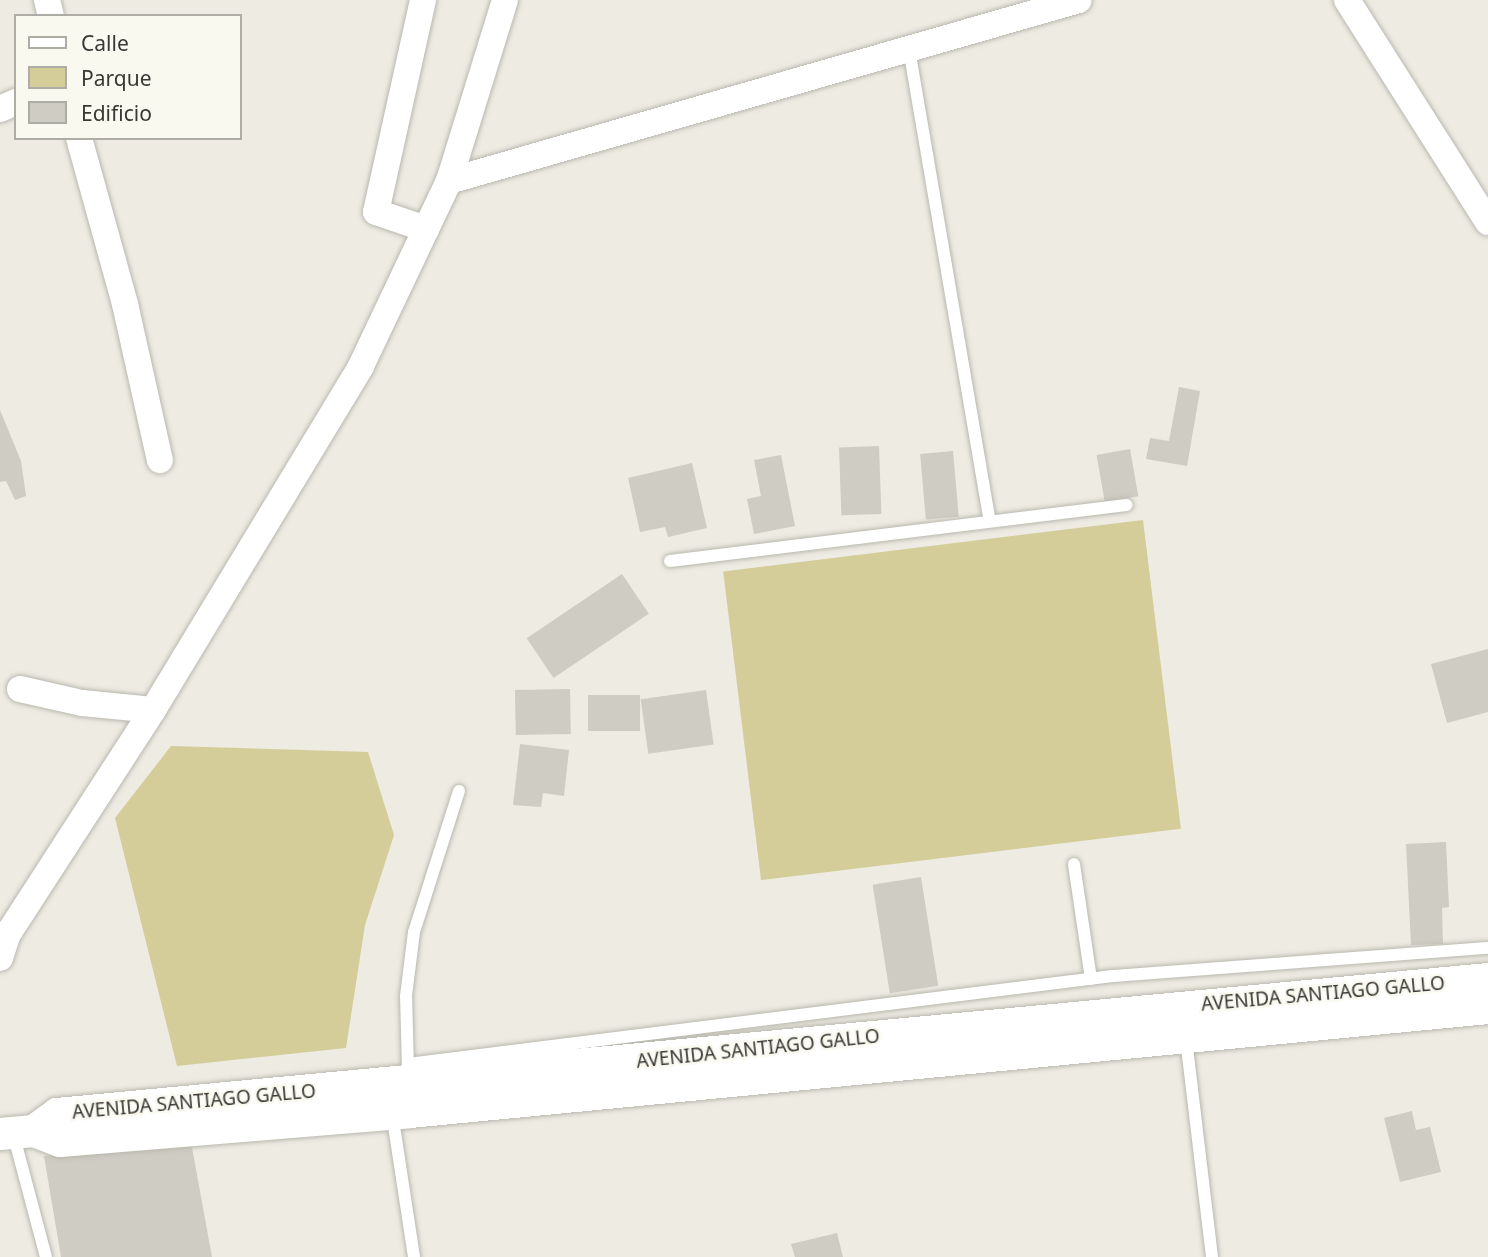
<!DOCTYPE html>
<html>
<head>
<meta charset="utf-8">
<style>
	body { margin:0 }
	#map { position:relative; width:1488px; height:1257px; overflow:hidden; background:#edebe2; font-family:"Noto Sans",sans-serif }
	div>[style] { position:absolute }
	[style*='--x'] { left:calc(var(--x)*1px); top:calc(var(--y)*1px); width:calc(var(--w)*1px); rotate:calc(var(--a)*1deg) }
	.green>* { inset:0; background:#d4cc99; transform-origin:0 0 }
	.building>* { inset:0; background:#ceccc3; transform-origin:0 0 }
	.roads { filter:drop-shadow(0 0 2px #b9b8af) drop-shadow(0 0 2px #b9b8af) }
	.service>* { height:12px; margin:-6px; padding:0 6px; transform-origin:6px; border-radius:6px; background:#fff }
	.minor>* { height:26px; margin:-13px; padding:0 13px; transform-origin:13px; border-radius:13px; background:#fff }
	.tertiary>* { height:32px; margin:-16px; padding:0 16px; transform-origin:16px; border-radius:16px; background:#fff }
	span { translate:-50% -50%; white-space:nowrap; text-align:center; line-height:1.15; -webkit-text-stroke:5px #faf9ef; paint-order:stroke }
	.street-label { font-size:19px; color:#393835 }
	.legend { position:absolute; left:14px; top:14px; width:228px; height:126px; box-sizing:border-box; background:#faf9ef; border:2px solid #adaca5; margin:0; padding:9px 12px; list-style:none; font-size:21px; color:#393835 }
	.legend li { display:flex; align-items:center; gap:14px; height:35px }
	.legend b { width:35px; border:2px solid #adaca5 }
</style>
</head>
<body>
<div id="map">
	<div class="green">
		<div style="left:1143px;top:520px;width:311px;height:423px;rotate:83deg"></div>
		<div style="clip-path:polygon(171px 746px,368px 752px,394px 835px,365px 925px,346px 1048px,177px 1066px,115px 818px)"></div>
	</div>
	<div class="building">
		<div style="clip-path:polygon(1179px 387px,1200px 391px,1187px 466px,1146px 459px,1150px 438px,1169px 441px)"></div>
		<div style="clip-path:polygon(0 410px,21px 461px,26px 496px,15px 500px,6px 481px,0 482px)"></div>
		<div style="left:879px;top:446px;width:68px;height:40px;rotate:88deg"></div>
		<div style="left:1130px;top:449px;width:48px;height:34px;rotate:80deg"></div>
		<div style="left:953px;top:451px;width:66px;height:33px;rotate:85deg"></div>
		<div style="clip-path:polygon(781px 455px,795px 526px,754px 534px,747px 499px,761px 496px,754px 460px)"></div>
		<div style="clip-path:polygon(692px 463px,707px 528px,668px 537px,665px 527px,640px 532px,628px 478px)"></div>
		<div style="left:622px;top:574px;width:48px;height:115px;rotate:56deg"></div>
		<div style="clip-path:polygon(1488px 649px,1488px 712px,1447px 723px,1431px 664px)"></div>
		<div style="left:570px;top:689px;width:45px;height:55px;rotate:89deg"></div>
		<div style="left:706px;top:690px;width:55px;height:66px;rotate:82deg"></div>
		<div style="left:640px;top:695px;width:36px;height:52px;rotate:90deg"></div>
		<div style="clip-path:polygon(520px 744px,569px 750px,564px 796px,543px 793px,541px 807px,513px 805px)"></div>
		<div style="clip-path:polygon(1446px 842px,1449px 907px,1442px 908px,1443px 944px,1411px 945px,1406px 844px)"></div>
		<div style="left:921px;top:877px;width:110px;height:49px;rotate:81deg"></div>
		<div style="clip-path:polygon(1412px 1111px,1416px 1130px,1430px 1127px,1441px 1172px,1400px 1182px,1384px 1118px)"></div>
		<div style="clip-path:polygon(191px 1142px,212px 1257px,61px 1257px,44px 1156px)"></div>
		<div style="clip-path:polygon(837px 1233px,843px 1257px,795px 1257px,791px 1244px)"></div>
	</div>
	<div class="roads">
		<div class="service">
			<div style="--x:909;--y:49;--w:477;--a:80.3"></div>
			<div style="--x:670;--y:561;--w:460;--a:-7"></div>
			<div style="--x:1074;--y:864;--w:116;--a:81.6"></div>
			<div style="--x:1186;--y:1039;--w:220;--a:83.2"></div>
			<div style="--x:408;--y:1064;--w:710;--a:-7.12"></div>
			<div style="--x:1113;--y:976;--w:376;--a:-4.3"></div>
			<div style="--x:408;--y:1070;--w:74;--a:-91.5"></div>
			<div style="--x:406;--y:996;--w:64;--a:-82.9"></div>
			<div style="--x:414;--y:932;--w:148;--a:-72.3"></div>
			<div style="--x:392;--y:1113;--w:146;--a:81.3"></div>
			<div style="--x:13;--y:1133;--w:128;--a:75.1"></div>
		</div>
		<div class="minor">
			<div style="--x:47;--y:0;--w:16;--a:76"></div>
			<div style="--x:423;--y:0;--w:217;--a:102.5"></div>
			<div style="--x:376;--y:212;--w:53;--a:18.8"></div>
			<div style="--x:1347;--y:0;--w:263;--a:57.6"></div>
			<div style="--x:0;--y:109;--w:17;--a:-24"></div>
			<div style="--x:79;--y:138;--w:172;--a:74.5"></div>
			<div style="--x:125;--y:304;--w:160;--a:77.4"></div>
			<div style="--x:449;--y:181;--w:655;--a:-16.03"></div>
			<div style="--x:20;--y:689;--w:64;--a:12.7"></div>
			<div style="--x:82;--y:703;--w:71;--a:5.6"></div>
			<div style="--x:0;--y:958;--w:25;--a:-72"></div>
			<div style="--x:8;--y:934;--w:267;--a:-57.1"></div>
			<div style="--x:153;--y:710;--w:402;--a:-58.8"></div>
			<div style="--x:361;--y:366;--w:205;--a:-64.6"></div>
			<div style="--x:449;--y:181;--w:189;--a:-72.8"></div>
		</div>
		<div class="tertiary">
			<div style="--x:34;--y:1131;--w:29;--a:-36"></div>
			<div style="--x:57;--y:1114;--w:1437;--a:-5.39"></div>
			<div style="--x:0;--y:1134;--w:34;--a:-5"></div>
			<div style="--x:34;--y:1131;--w:28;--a:21"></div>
			<div style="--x:60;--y:1141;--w:351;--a:-4.7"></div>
			<div style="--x:410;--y:1112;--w:1083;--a:-5.51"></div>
		</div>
	</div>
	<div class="street-label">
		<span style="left:1323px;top:994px;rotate:-5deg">AVENIDA SANTIAGO GALLO</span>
		<span style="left:758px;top:1049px;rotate:-6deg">AVENIDA SANTIAGO GALLO</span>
		<span style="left:194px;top:1102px;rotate:-5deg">AVENIDA SANTIAGO GALLO</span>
	</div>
	<ul class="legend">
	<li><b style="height:9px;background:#fff"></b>Calle</li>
	<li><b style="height:19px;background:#d4cc99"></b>Parque</li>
	<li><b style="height:19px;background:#ceccc3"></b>Edificio</li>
	</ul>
</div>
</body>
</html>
